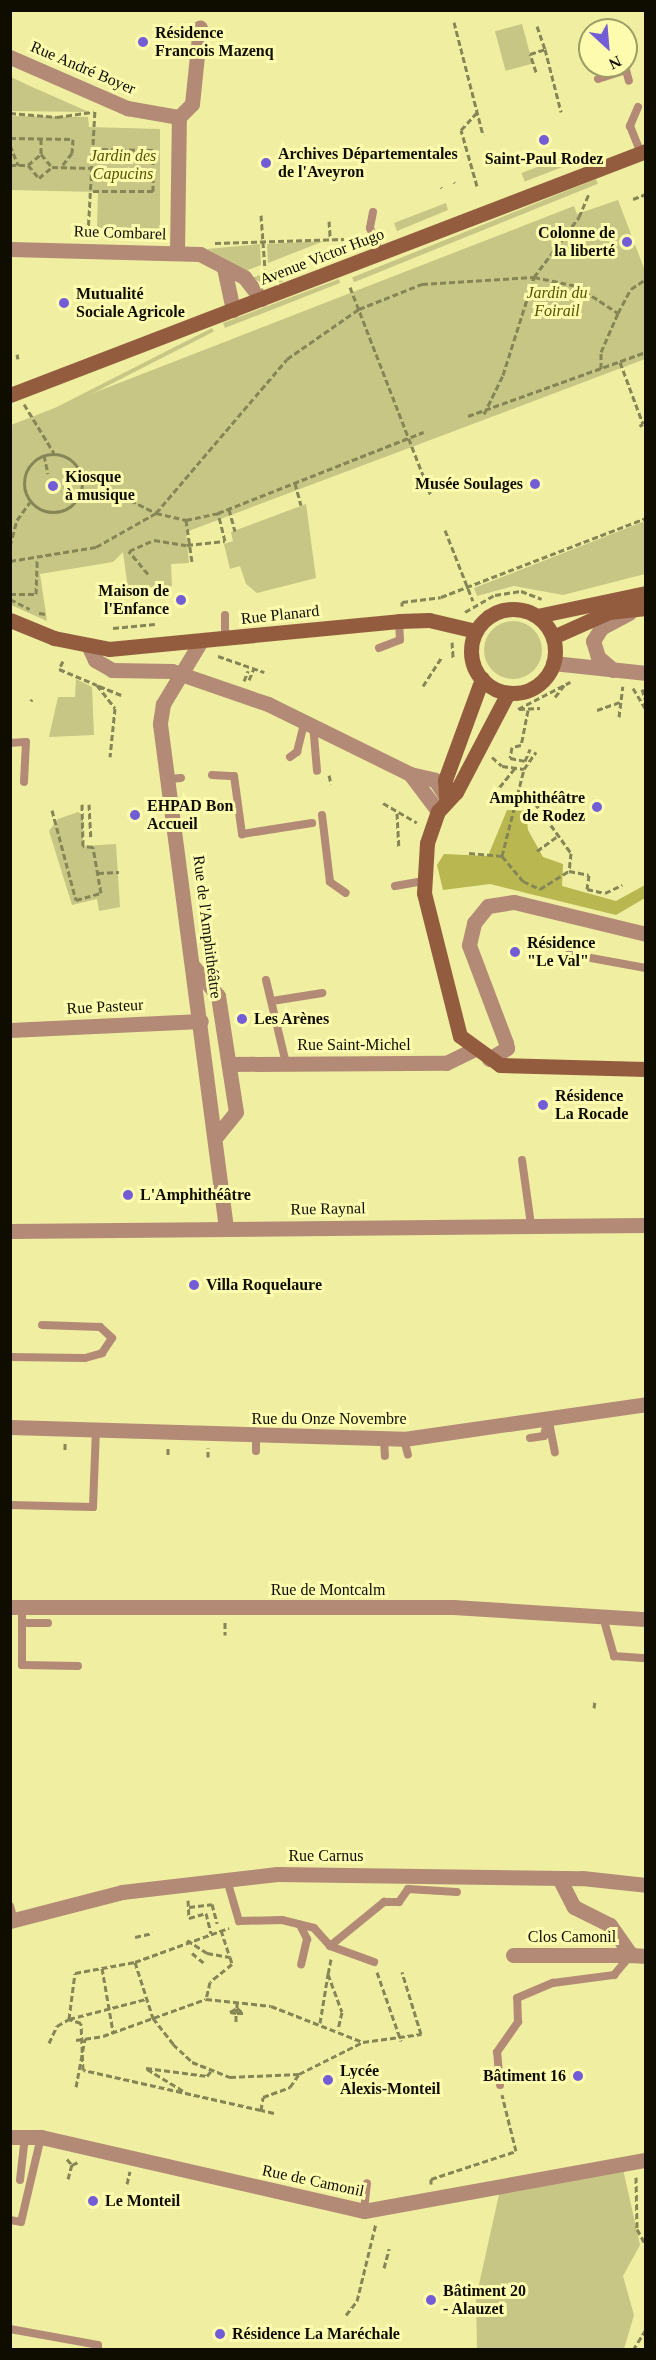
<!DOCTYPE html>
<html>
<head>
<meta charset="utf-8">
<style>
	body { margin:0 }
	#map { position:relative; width:656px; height:2360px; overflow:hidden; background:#efeea1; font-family:"Times New Roman",serif }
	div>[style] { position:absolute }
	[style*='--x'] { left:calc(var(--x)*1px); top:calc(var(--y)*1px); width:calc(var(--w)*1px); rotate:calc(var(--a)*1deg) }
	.green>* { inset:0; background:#c7c685; transform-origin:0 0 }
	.round { border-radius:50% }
	.forest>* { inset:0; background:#b9b74f }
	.path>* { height:3px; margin-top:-1.5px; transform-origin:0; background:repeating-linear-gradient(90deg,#868556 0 6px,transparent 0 9px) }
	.path>.ring { margin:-1.5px; padding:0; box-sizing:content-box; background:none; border:3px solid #868556; border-radius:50% }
	.service>* { height:8px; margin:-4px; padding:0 4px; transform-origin:4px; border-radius:4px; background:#b28a76 }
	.minor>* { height:15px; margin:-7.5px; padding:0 7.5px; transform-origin:7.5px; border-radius:7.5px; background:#b28a76 }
	.tertiary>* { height:15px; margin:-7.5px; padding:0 7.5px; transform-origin:7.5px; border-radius:7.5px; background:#b28a76 }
	.secondary>* { height:15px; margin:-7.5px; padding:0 7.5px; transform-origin:7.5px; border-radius:7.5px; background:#945c3f }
	.secondary>.ring { margin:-7.5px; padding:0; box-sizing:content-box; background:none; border:15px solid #945c3f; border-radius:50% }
	.dots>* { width:16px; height:16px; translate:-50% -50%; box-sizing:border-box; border:3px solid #fdfcae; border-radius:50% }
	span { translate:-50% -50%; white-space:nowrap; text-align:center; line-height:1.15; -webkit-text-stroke:6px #fdfcae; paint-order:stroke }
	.poi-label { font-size:16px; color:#0e0d00; font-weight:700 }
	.left { translate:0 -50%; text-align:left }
	.right { translate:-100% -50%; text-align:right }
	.street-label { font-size:16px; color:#0e0d00 }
	.park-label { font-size:16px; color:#565300; font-style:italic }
	.frame { position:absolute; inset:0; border:12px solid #0e0d00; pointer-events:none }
	.north { position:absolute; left:578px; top:18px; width:60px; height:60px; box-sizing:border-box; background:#fdfcae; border:2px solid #9d9c68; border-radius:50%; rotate:154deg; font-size:16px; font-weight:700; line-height:24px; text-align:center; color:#0e0d00 }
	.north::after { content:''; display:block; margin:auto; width:21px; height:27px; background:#735dd7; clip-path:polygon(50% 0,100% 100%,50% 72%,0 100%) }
</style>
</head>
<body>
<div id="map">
	<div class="green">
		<div style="left:522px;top:24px;width:41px;height:28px;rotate:75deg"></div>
		<div style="clip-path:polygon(11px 77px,30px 86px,89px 112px,11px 111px)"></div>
		<div style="clip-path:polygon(10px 116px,88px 117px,89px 127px,160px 129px,160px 229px,97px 228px,98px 192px,11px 190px)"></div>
		<div style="left:571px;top:154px;width:9px;height:53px;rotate:69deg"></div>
		<div style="left:596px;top:179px;width:5px;height:263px;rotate:68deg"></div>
		<div style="clip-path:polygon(618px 200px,645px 271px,645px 359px,186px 532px,189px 563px,171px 564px,172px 586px,128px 589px,123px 552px,113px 562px,40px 574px,47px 621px,11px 605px,11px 425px,574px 206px,577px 214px)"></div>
		<div style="clip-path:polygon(446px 203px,448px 210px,397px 231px,394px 223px)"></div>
		<div style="clip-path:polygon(324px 241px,268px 263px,267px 244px)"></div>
		<div style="clip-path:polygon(260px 244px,261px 265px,245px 271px,207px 249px)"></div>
		<div style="clip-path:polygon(301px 259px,304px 267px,281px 276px,283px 282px,265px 284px,252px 278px)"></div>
		<div style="clip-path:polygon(339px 279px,340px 283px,225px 328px,223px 323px)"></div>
		<div style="left:212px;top:328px;width:4px;height:194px;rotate:63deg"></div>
		<div style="clip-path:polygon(306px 504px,316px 578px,257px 593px,246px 584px,240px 566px,230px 569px,224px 544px,233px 541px,231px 532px)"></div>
		<div style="clip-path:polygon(645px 521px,645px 574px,563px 595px,514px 586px,477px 596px,474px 588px)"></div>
		<div class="round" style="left:484px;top:621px;width:58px;height:58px"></div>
		<div style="clip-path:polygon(76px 679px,92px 687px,94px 735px,49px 737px,58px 697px,75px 697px)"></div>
		<div style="clip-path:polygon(78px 812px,83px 815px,83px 846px,116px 844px,120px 907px,99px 911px,97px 899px,72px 905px,49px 831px,58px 819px)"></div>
		<div style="clip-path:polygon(623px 2169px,640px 2245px,623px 2276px,634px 2315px,624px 2349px,477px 2350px,476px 2298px,500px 2190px)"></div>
	</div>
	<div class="forest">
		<div style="clip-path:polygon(507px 810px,526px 811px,528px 830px,543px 857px,563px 864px,562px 886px,616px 901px,645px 885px,645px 898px,616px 915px,490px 884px,443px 890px,437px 865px,444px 854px,488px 856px)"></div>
	</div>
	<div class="path">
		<div style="--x:454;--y:22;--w:117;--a:75.6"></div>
		<div style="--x:537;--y:26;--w:24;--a:71"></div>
		<div style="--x:536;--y:72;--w:19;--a:-108"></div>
		<div style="--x:530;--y:54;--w:16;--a:-18"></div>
		<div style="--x:545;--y:49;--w:65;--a:75.7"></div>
		<div style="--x:10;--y:113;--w:47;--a:4.9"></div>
		<div style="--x:57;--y:117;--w:37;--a:-8"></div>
		<div style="--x:10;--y:138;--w:63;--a:0.9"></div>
		<div style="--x:73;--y:139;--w:14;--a:94"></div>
		<div style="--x:72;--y:153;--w:18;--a:128"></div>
		<div style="--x:10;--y:145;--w:22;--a:68"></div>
		<div style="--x:41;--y:154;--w:15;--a:-90"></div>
		<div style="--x:10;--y:165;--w:18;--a:0"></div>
		<div style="--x:28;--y:165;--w:17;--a:-40"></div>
		<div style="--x:41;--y:154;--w:17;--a:50"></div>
		<div style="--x:52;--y:167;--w:41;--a:1.4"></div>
		<div style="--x:28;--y:165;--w:17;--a:50"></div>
		<div style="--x:39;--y:178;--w:17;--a:-40"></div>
		<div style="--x:454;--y:182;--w:1;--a:45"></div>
		<div style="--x:477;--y:186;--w:58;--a:-105.9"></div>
		<div style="--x:461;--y:130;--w:25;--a:-48"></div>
		<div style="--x:441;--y:187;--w:1;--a:45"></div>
		<div style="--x:93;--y:191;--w:60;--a:0"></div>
		<div style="--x:153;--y:191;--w:41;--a:-90"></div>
		<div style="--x:153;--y:150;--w:59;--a:-179"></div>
		<div style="--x:633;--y:199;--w:14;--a:-21"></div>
		<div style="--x:261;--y:215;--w:54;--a:85.8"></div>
		<div style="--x:329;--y:221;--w:16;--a:86"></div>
		<div style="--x:88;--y:234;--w:125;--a:-86.8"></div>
		<div style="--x:115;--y:234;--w:48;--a:1.2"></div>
		<div style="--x:215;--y:243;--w:129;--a:-1.8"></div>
		<div style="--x:350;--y:287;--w:224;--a:68.8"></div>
		<div style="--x:139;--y:308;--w:1;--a:90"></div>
		<div style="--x:17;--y:354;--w:5;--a:79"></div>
		<div style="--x:620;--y:362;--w:66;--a:69.6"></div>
		<div style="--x:643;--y:424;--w:4;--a:153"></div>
		<div style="--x:601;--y:369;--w:17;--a:-90"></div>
		<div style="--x:601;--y:352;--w:43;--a:-66.4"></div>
		<div style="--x:618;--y:313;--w:27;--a:-62"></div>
		<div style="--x:631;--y:289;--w:18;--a:-34"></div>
		<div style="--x:24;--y:404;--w:57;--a:58.5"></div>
		<div style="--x:484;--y:414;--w:43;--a:-64"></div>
		<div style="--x:503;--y:375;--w:103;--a:-72.4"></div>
		<div style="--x:534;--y:277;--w:75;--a:-53.1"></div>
		<div style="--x:579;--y:217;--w:25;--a:-67"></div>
		<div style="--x:468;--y:416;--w:189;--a:-19.8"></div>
		<div class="ring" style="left:24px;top:454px;width:55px;height:55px"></div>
		<div style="--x:44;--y:455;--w:19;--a:78"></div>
		<div style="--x:82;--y:476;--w:83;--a:26.6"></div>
		<div style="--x:156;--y:513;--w:202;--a:-49.6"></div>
		<div style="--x:287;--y:359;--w:88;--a:-34.8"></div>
		<div style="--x:359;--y:309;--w:68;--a:-21.6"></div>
		<div style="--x:422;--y:284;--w:112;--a:-3.6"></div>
		<div style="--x:534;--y:277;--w:44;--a:11.8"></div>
		<div style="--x:577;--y:286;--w:49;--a:33.4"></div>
		<div style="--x:295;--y:483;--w:23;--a:75"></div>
		<div style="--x:229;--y:509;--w:23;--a:75"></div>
		<div style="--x:186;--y:520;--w:42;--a:81.9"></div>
		<div style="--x:445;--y:530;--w:76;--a:68.5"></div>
		<div style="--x:10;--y:546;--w:27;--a:-75"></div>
		<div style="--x:17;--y:520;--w:22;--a:-54"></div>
		<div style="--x:10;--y:561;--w:87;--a:-9.2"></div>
		<div style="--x:96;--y:547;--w:69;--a:-29.5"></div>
		<div style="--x:156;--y:513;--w:31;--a:13"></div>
		<div style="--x:186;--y:520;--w:33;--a:-12"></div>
		<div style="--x:218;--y:513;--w:221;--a:-21.5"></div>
		<div style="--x:148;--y:574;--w:30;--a:-130"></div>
		<div style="--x:129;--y:551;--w:27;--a:-24"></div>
		<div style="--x:154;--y:540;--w:33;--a:9"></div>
		<div style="--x:187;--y:545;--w:38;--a:-6"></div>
		<div style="--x:225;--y:541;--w:29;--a:-104"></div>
		<div style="--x:10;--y:594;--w:26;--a:0"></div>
		<div style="--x:36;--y:594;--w:34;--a:-88"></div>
		<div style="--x:10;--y:599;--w:22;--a:27"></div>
		<div style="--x:402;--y:606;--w:4;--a:-90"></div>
		<div style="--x:402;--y:602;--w:39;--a:-7"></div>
		<div style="--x:441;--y:597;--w:220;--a:-21.1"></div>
		<div style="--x:465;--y:612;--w:34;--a:-30"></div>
		<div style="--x:495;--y:595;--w:26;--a:-9"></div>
		<div style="--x:521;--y:591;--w:22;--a:21"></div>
		<div style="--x:39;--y:613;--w:7;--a:8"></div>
		<div style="--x:113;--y:628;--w:42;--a:-5.4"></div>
		<div style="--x:452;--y:642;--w:16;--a:86"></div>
		<div style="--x:218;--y:656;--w:49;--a:19.2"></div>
		<div style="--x:63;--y:661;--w:9;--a:117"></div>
		<div style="--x:59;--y:669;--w:41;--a:22.8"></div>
		<div style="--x:97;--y:685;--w:29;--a:52"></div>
		<div style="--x:115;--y:708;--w:49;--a:95.8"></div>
		<div style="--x:249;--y:680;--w:13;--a:-67"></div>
		<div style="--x:244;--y:681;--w:11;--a:-68"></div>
		<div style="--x:99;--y:686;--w:24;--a:22"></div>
		<div style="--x:423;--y:686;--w:35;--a:-57"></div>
		<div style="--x:633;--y:688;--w:26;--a:59"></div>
		<div style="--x:642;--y:689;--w:13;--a:72"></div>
		<div style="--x:555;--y:697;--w:16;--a:-52"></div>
		<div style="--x:31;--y:701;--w:2;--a:-63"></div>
		<div style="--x:518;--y:709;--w:59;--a:-27.4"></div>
		<div style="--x:519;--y:709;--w:21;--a:-3"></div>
		<div style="--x:528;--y:710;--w:36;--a:101"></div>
		<div style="--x:521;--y:745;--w:9;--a:167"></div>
		<div style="--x:512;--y:747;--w:11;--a:100"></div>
		<div style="--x:510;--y:758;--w:15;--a:11"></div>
		<div style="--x:525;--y:761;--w:13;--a:-67"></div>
		<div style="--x:597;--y:710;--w:24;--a:-19"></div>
		<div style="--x:619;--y:717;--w:31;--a:-83"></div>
		<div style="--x:492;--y:757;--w:13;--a:42"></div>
		<div style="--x:502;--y:766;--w:22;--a:8"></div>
		<div style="--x:524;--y:769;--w:21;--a:-55"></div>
		<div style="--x:329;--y:775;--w:9;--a:77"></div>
		<div style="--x:494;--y:794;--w:33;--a:-51"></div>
		<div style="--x:520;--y:798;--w:16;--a:18"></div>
		<div style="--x:535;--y:803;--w:62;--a:54.2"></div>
		<div style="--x:571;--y:853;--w:18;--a:96"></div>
		<div style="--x:383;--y:803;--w:39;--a:30"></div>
		<div style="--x:89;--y:804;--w:33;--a:87"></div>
		<div style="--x:52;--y:810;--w:93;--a:75.1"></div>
		<div style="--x:76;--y:900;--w:26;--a:-16"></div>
		<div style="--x:101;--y:893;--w:47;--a:-99.9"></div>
		<div style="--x:93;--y:847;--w:10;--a:-174"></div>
		<div style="--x:83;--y:846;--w:42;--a:-91.4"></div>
		<div style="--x:397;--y:813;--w:34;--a:87"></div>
		<div style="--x:537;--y:851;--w:27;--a:-36"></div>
		<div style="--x:469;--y:853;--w:33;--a:5"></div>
		<div style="--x:502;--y:856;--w:33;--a:50"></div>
		<div style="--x:523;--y:881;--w:19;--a:25"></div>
		<div style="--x:540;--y:889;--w:34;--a:-32"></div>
		<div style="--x:569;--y:871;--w:20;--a:11"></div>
		<div style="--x:589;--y:875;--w:14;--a:98"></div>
		<div style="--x:587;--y:889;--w:18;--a:13"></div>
		<div style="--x:605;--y:893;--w:19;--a:-25"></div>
		<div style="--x:502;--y:856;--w:90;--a:-75.8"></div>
		<div style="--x:98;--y:873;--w:21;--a:-3"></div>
		<div style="--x:65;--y:1443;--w:8;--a:90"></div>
		<div style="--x:168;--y:1455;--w:9;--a:-90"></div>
		<div style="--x:208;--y:1457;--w:9;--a:-90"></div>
		<div style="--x:225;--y:1622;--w:13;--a:90"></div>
		<div style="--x:594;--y:1708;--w:7;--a:-82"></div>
		<div style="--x:188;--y:1900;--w:18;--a:87"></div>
		<div style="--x:189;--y:1918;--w:18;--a:-16"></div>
		<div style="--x:206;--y:1913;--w:21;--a:76"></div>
		<div style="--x:189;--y:1907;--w:23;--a:-7"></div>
		<div style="--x:212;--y:1904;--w:20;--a:75"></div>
		<div style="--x:221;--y:1930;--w:28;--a:72"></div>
		<div style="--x:135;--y:1937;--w:18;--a:-13"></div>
		<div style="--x:187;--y:1940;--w:24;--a:33"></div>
		<div style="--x:207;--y:1953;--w:23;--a:10"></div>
		<div style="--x:230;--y:1957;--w:7;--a:74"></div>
		<div style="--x:232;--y:1964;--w:28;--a:141"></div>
		<div style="--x:210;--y:1982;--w:17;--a:103"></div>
		<div style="--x:192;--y:1953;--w:17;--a:40"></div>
		<div style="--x:331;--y:1959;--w:15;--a:101"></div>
		<div style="--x:328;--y:1974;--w:40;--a:69.8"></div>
		<div style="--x:342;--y:2012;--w:18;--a:103"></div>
		<div style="--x:135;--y:1962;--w:100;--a:-19.9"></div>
		<div style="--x:102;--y:1968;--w:65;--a:80.2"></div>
		<div style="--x:377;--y:1972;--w:73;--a:70.8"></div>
		<div style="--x:236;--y:2022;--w:9;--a:-90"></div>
		<div style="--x:236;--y:2013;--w:6;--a:-171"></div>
		<div style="--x:230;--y:2012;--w:8;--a:-30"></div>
		<div style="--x:237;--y:2008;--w:8;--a:40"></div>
		<div style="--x:243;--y:2013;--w:7;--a:180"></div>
		<div style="--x:236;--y:2013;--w:5;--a:-79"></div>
		<div style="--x:237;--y:2008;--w:6;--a:-90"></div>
		<div style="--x:320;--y:2023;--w:50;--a:-80.7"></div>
		<div style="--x:76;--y:2040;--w:27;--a:-8"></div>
		<div style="--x:103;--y:2036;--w:109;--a:-19.8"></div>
		<div style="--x:206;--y:1999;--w:65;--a:6.1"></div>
		<div style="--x:271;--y:2006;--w:99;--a:21.4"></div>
		<div style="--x:49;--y:2043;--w:19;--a:-65"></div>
		<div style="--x:57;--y:2026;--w:14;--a:-30"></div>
		<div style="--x:69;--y:2019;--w:80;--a:-14.6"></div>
		<div style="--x:146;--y:2068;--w:62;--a:7.5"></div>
		<div style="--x:207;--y:2076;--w:6;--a:-51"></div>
		<div style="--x:147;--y:2069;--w:44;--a:31.2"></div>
		<div style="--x:76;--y:2087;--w:49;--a:-79.4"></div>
		<div style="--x:261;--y:2110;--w:182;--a:-167.3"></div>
		<div style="--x:83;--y:2070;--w:47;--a:-92.4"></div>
		<div style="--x:81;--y:2023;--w:13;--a:-162"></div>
		<div style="--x:69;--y:2019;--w:46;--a:-82.6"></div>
		<div style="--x:75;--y:1973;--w:61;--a:-10.4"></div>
		<div style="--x:135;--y:1962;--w:59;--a:72.2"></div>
		<div style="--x:153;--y:2018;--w:33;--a:52"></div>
		<div style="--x:173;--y:2044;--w:26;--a:43"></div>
		<div style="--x:192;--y:2062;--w:41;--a:21.5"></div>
		<div style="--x:230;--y:2077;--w:69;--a:-2.5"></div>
		<div style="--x:299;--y:2074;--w:72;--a:-26.6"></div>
		<div style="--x:363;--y:2042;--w:59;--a:-7.9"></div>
		<div style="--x:421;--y:2034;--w:65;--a:-107"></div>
		<div style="--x:274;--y:2113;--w:13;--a:-167"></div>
		<div style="--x:261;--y:2110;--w:13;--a:-81"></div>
		<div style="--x:263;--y:2097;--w:29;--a:-20"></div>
		<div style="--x:290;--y:2087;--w:16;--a:-55"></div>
		<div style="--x:67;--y:2159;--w:8;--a:50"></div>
		<div style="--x:72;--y:2165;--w:7;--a:-27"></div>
		<div style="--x:636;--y:2177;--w:52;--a:88.9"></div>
		<div style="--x:637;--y:2229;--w:18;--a:61"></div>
		<div style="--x:68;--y:2179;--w:16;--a:-75"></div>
		<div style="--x:127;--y:2184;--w:13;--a:-77"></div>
		<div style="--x:431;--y:2184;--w:5;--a:-90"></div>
		<div style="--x:431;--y:2179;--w:89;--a:-18.2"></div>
		<div style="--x:516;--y:2151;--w:58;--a:-104"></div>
		<div style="--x:646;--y:2259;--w:6;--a:90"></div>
		<div style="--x:384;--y:2268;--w:20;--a:-75"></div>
		<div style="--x:346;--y:2315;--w:18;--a:-52"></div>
		<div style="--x:357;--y:2301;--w:80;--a:-76.3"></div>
		<div style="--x:633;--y:2350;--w:25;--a:-58"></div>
	</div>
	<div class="service">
		<div style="--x:598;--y:79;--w:29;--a:-18"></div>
		<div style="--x:626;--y:70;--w:11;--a:75"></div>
		<div style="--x:638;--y:107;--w:21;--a:113"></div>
		<div style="--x:630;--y:126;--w:29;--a:68"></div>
		<div style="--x:373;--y:212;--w:16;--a:101"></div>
		<div style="--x:370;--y:228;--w:27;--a:68"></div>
		<div style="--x:225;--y:639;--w:24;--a:-90"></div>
		<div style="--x:379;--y:648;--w:22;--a:-21"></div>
		<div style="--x:400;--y:640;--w:19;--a:-93"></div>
		<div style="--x:313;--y:724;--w:47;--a:85.1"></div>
		<div style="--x:10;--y:743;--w:16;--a:-4"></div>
		<div style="--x:26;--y:742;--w:40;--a:92.9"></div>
		<div style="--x:290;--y:757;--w:9;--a:-36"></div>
		<div style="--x:297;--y:752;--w:33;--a:-76"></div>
		<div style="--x:212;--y:775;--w:22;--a:3"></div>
		<div style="--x:234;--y:776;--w:59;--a:82.1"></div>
		<div style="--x:242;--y:834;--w:71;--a:-8.9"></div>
		<div style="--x:169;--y:779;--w:12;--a:-5"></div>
		<div style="--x:322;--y:815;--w:67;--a:83.2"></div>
		<div style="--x:330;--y:882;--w:19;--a:35"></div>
		<div style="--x:395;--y:886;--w:29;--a:-10"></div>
		<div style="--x:569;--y:954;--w:78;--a:10.3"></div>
		<div style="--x:266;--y:980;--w:85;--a:76.5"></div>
		<div style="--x:272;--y:1001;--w:51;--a:-9.1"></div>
		<div style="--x:522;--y:1160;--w:66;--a:82.1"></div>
		<div style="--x:10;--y:1357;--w:75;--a:0.8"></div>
		<div style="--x:85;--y:1358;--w:18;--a:-16"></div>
		<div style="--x:102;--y:1353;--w:18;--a:-56"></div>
		<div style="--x:112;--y:1338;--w:16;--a:-137"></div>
		<div style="--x:100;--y:1327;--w:58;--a:-178"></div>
		<div style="--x:548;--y:1417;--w:36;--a:79"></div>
		<div style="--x:530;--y:1438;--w:14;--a:-8"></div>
		<div style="--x:544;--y:1436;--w:19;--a:-78"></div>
		<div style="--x:384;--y:1439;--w:17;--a:87"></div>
		<div style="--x:404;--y:1439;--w:16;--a:76"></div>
		<div style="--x:256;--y:1451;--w:14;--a:-90"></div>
		<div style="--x:10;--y:1505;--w:83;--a:1.4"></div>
		<div style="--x:93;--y:1507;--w:77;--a:-87.8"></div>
		<div style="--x:22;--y:1607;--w:58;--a:90"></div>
		<div style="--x:22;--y:1665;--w:56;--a:1"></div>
		<div style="--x:603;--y:1617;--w:41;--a:74.2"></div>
		<div style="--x:614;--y:1656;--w:32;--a:4"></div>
		<div style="--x:22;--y:1623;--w:26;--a:0"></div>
		<div style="--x:227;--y:1880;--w:43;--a:73.7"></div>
		<div style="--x:239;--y:1921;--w:43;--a:-1.3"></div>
		<div style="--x:282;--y:1920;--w:33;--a:14"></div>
		<div style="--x:314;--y:1928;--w:24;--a:48"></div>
		<div style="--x:330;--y:1946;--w:47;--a:20"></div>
		<div style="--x:10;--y:1906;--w:15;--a:74"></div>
		<div style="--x:300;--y:1925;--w:16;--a:63"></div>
		<div style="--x:307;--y:1939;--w:26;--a:103"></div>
		<div style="--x:330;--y:1946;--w:70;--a:-39.2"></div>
		<div style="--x:384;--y:1902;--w:15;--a:0"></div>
		<div style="--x:399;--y:1902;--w:16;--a:-55"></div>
		<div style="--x:408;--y:1889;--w:49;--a:3.5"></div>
		<div style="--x:500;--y:2085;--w:33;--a:-95"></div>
		<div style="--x:497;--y:2052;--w:37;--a:-55"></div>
		<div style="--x:518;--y:2022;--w:24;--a:-92"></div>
		<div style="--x:517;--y:1998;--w:39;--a:-23"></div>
		<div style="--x:553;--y:1983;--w:62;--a:-7.5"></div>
		<div style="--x:614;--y:1975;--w:26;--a:-50"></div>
		<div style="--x:20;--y:2180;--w:44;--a:-83.5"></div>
		<div style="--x:364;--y:2211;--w:28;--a:-84"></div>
		<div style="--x:10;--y:2220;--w:11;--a:10"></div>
		<div style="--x:21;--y:2222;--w:87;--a:-76.8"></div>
		<div style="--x:10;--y:2329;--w:89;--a:10.3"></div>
		<div style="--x:98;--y:2345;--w:5;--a:90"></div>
	</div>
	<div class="minor">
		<div style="--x:10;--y:57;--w:128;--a:23.6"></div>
		<div style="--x:127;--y:108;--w:53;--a:9.8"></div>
		<div style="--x:10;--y:249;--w:190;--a:1.5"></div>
		<div style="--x:200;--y:254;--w:50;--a:27.6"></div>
		<div style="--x:244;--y:277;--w:28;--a:52"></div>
		<div style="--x:177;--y:253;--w:136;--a:-89.2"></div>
		<div style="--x:179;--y:117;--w:18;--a:-45"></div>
		<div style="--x:192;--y:104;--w:77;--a:-84.1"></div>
		<div style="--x:224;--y:268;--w:43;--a:77.9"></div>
		<div style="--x:201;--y:641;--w:74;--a:121.1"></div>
		<div style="--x:163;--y:704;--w:20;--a:99"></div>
		<div style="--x:160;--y:724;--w:508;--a:82.54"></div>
		<div style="--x:88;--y:645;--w:17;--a:65"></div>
		<div style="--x:95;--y:660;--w:20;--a:30"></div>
		<div style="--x:112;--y:670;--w:60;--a:1"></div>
		<div style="--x:172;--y:671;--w:102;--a:19"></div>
		<div style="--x:268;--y:704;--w:158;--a:26.2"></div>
		<div style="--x:410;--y:774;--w:26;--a:13"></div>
		<div style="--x:435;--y:780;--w:20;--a:57"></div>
		<div style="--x:410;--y:774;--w:46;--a:52.9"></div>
		<div style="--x:193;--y:966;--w:39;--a:50"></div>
		<div style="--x:218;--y:996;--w:117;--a:81.2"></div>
		<div style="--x:236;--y:1112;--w:32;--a:129"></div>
		<div style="--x:10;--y:1030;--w:191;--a:-2.7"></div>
		<div style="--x:489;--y:1059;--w:21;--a:-31"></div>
		<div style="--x:507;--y:1048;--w:5;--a:-101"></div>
		<div style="--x:506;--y:1043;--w:105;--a:-110.7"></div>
		<div style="--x:469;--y:945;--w:23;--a:-77"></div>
		<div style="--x:474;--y:923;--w:22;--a:-51"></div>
		<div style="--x:488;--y:906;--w:26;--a:-9"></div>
		<div style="--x:514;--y:902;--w:136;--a:13.6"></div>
		<div style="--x:230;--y:1064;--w:216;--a:-0.3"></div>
		<div style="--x:446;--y:1063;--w:32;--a:-26"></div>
		<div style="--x:10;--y:1231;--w:636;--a:-0.54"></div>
		<div style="--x:10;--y:1427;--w:394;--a:1.7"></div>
		<div style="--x:404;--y:1439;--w:245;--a:-8.2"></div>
		<div style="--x:10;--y:1607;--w:443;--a:0"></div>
		<div style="--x:453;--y:1607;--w:193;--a:3.6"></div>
		<div style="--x:561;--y:1882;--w:28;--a:63"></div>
		<div style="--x:574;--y:1907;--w:40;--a:26.6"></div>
		<div style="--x:610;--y:1925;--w:37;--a:55"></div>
		<div style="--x:631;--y:1955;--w:15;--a:4"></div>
		<div style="--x:10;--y:1921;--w:116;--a:-14.5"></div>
		<div style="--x:122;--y:1892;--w:156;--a:-6.6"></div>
		<div style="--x:277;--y:1874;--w:305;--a:0.8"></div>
		<div style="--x:582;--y:1878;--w:64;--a:6.2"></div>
		<div style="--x:513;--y:1955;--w:118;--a:0"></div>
		<div style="--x:10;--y:2137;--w:31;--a:0"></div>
		<div style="--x:41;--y:2137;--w:331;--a:12.9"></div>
		<div style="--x:364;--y:2211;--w:287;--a:-10.3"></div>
	</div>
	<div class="tertiary">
		<div style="--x:553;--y:663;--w:94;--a:6.1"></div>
		<div style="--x:613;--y:670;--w:20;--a:-139"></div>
		<div style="--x:598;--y:657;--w:17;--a:-107"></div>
		<div style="--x:593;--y:641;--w:15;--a:-58"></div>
		<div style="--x:601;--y:628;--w:32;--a:-28"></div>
	</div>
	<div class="secondary">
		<div style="--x:10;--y:395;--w:681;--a:-20.99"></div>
		<div class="ring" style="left:471px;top:609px;width:69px;height:69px"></div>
		<div style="--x:537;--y:616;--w:111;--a:-11.9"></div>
		<div style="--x:10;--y:620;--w:48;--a:22.2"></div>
		<div style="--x:54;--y:638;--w:56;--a:11.3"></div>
		<div style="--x:109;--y:649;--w:291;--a:-5.5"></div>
		<div style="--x:399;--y:621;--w:30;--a:-2"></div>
		<div style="--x:429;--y:620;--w:48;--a:13.2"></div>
		<div style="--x:553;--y:637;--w:61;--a:-24.1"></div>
		<div style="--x:609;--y:612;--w:37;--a:-6"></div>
		<div style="--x:508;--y:693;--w:112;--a:117.7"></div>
		<div style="--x:456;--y:792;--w:26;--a:133"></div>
		<div style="--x:438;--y:811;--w:34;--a:109"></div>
		<div style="--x:427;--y:843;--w:50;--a:93.4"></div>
		<div style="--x:424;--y:893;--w:147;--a:75.9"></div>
		<div style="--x:460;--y:1036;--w:49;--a:35.9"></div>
		<div style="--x:500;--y:1065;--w:146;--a:1.6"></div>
		<div style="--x:446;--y:797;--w:17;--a:-93"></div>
		<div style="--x:445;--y:780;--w:108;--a:-69.9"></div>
	</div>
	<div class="dots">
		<div style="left:143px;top:42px;background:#735dd7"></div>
		<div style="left:544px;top:140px;background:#735dd7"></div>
		<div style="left:266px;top:163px;background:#735dd7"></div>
		<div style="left:627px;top:242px;background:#735dd7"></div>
		<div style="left:64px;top:303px;background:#735dd7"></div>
		<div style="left:535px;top:484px;background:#735dd7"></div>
		<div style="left:53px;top:486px;background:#735dd7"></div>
		<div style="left:181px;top:600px;background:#735dd7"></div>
		<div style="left:597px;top:807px;background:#735dd7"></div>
		<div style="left:135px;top:815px;background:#735dd7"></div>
		<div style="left:515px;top:952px;background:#735dd7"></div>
		<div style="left:242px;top:1019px;background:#735dd7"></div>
		<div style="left:543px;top:1105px;background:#735dd7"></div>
		<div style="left:128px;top:1195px;background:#735dd7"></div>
		<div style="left:194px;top:1285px;background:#735dd7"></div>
		<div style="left:578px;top:2076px;background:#735dd7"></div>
		<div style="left:328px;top:2080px;background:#735dd7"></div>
		<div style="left:93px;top:2201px;background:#735dd7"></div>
		<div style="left:431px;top:2300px;background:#735dd7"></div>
		<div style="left:220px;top:2334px;background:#735dd7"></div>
	</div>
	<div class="poi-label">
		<span class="left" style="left:155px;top:42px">Résidence<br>Francois Mazenq</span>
		<span class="left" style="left:278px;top:163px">Archives Départementales<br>de l'Aveyron</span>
		<span style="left:544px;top:159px">Saint-Paul Rodez</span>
		<span class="right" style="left:615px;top:242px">Colonne de<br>la liberté</span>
		<span class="left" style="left:76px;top:303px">Mutualité<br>Sociale Agricole</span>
		<span class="left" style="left:65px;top:486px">Kiosque<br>à musique</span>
		<span class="right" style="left:523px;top:484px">Musée Soulages</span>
		<span class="right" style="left:169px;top:600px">Maison de<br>l'Enfance</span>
		<span class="right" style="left:585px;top:807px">Amphithéâtre<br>de Rodez</span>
		<span class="left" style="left:147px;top:815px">EHPAD Bon<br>Accueil</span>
		<span class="left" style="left:527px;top:952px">Résidence<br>"Le Val"</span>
		<span class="left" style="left:254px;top:1019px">Les Arènes</span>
		<span class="left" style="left:555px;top:1105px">Résidence<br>La Rocade</span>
		<span class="left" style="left:140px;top:1195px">L'Amphithéâtre</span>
		<span class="left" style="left:206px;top:1285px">Villa Roquelaure</span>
		<span class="left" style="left:340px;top:2080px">Lycée<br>Alexis-Monteil</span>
		<span class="right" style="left:566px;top:2076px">Bâtiment 16</span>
		<span class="left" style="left:105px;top:2201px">Le Monteil</span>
		<span class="left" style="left:443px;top:2300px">Bâtiment 20<br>- Alauzet</span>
		<span class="left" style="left:232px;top:2334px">Résidence La Maréchale</span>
	</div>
	<div class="street-label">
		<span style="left:83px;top:68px;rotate:23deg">Rue André Boyer</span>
		<span style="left:120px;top:233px;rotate:2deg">Rue Combarel</span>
		<span style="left:322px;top:257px;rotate:-21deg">Avenue Victor Hugo</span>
		<span style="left:280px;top:615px;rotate:-6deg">Rue Planard</span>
		<span style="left:207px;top:927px;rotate:83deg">Rue de l'Amphithéâtre</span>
		<span style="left:105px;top:1007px;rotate:-3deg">Rue Pasteur</span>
		<span style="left:354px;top:1045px">Rue Saint-Michel</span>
		<span style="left:328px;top:1209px;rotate:-1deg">Rue Raynal</span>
		<span style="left:329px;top:1419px">Rue du Onze Novembre</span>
		<span style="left:328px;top:1590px">Rue de Montcalm</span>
		<span style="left:326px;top:1856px">Rue Carnus</span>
		<span style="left:572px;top:1937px">Clos Camonil</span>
		<span style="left:313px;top:2181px;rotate:12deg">Rue de Camonil</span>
	</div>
	<div class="park-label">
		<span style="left:123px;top:165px">Jardin des<br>Capucins</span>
		<span style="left:557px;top:302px">Jardin du<br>Foirail</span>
	</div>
	<div class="frame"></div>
	<div class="north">N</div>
</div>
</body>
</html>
